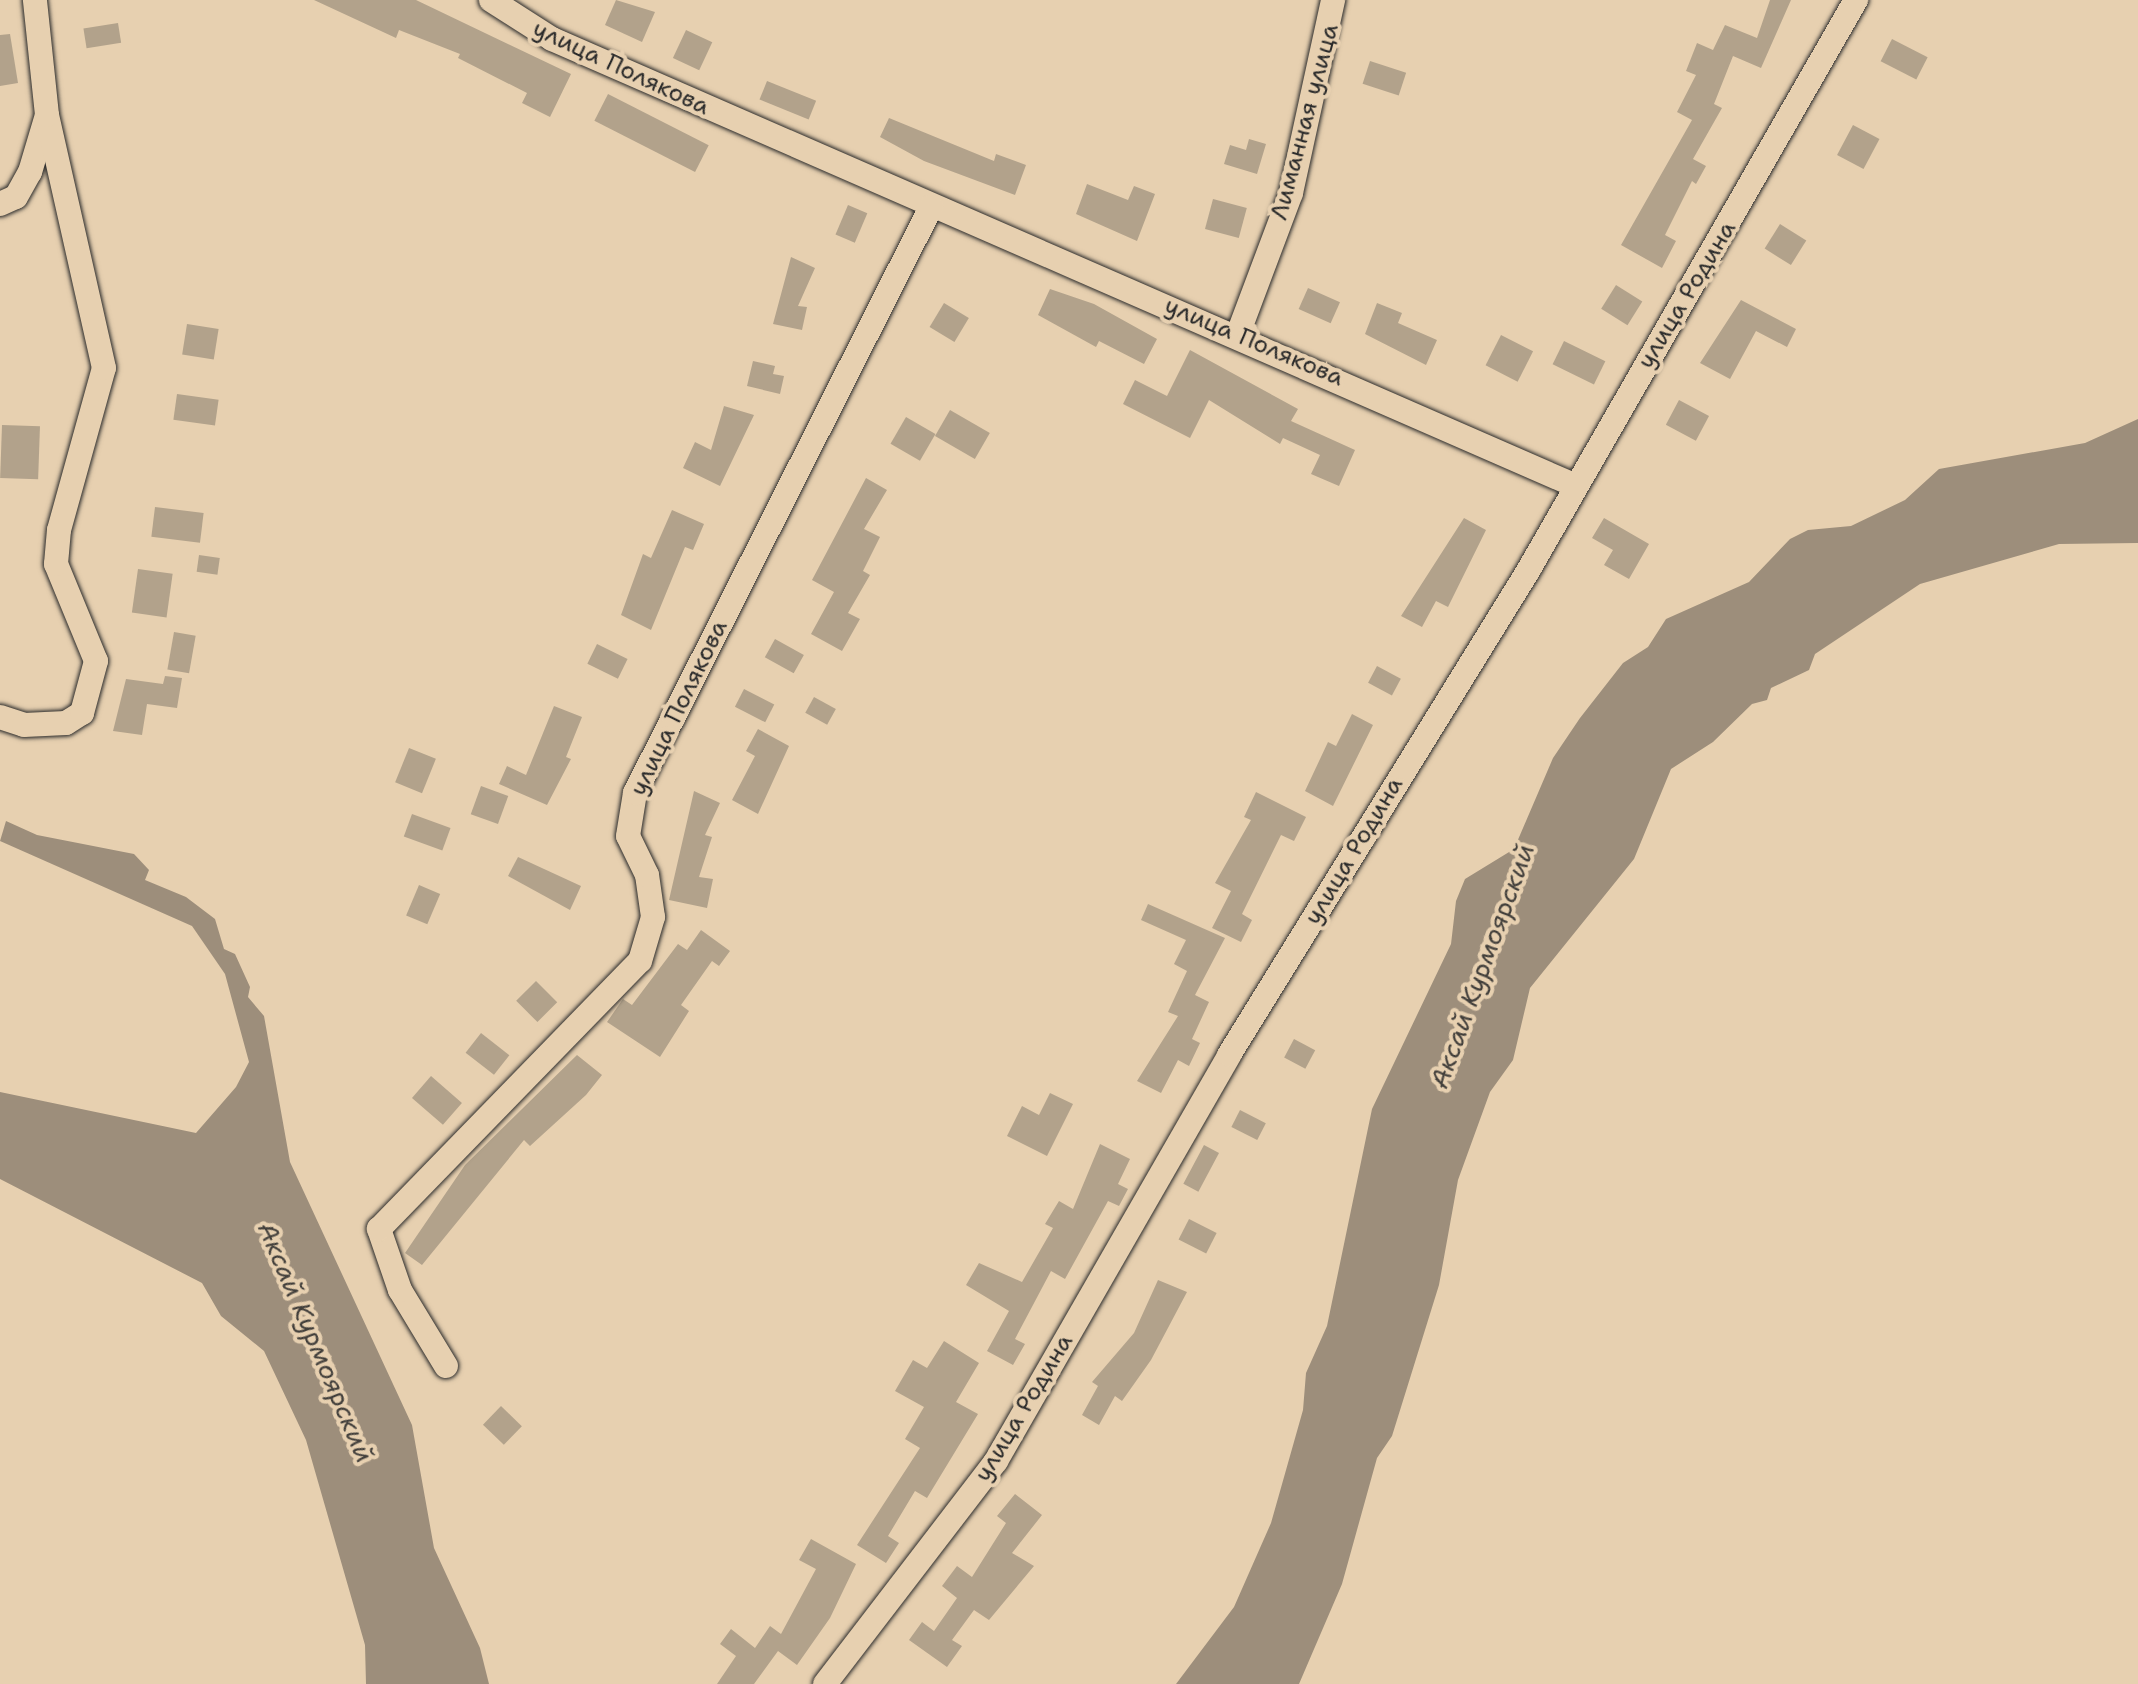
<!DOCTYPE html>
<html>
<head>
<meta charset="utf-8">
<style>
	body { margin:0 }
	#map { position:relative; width:2138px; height:1684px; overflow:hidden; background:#e7d0b0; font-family:"Shantell Sans",sans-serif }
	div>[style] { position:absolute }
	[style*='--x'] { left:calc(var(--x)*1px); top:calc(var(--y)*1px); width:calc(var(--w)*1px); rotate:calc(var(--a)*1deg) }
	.water>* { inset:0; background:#9d8e7b }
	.building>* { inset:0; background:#b2a28b; transform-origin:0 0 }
	.roads { filter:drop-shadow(0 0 2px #2b2b2b) drop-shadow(0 0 2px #2b2b2b) }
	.minor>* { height:24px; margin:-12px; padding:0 12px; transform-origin:12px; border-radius:12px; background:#e7d0b0 }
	span { translate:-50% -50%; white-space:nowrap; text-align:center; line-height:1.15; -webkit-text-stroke:8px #e7d0b0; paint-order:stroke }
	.street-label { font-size:24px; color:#2b2b2b }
	.water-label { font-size:26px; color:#423f3b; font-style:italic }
</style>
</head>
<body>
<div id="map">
	<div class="water">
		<div style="clip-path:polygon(2138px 419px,2138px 543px,2059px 544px,1920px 584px,1815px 654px,1809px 670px,1771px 688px,1767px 700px,1752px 704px,1713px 742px,1671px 769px,1634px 859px,1530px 988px,1513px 1060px,1490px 1092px,1458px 1180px,1439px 1285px,1392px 1436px,1377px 1458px,1342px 1584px,1299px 1684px,1176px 1684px,1234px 1607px,1271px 1523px,1303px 1410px,1306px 1373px,1327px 1326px,1372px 1109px,1451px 944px,1456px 901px,1465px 879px,1514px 849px,1553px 758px,1580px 718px,1623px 663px,1648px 647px,1666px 619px,1749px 582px,1790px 539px,1808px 530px,1851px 526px,1905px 500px,1939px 469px,2085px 443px)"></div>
		<div style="clip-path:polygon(6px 821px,37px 835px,134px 854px,149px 870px,145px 880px,186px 897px,215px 919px,224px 949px,235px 954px,250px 987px,248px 997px,264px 1016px,290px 1162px,412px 1425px,434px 1548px,480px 1648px,489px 1684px,366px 1684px,365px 1645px,306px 1440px,264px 1351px,221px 1316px,202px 1283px,0 1179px,0 1092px,196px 1133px,236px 1087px,249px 1062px,225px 974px,192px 926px,0 841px)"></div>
	</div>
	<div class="building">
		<div style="clip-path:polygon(314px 0,416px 0,571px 74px,550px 117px,522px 103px,527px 93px,458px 58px,460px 54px,399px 30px,396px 38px)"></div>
		<div style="clip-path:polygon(616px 0,655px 12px,642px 42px,605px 25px)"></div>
		<div style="clip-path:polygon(1770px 0,1791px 0,1761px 68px,1733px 56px,1714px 104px,1722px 108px,1693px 159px,1706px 166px,1696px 184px,1692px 181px,1665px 235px,1676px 241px,1662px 268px,1621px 245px,1692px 120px,1677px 112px,1696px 75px,1686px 71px,1697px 43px,1713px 50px,1725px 25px,1757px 38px)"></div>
		<div style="left:118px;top:23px;width:20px;height:35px;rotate:81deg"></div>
		<div style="left:686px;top:30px;width:29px;height:31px;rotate:25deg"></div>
		<div style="clip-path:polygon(10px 34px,18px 83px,0 86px,0 35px)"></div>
		<div style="left:1892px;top:39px;width:40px;height:25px;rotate:27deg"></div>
		<div style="left:1370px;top:61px;width:38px;height:24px;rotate:18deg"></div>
		<div style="left:767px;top:81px;width:53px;height:20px;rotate:22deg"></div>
		<div style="left:608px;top:94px;width:113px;height:30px;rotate:27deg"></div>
		<div style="clip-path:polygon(889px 118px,994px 161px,996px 154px,1026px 165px,1015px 195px,924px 161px,880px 137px)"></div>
		<div style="left:1853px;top:125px;width:30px;height:34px;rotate:28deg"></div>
		<div style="clip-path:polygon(1249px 139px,1266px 144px,1257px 174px,1224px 164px,1230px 145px,1246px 150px)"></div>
		<div style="clip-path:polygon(1087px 184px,1128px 200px,1134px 186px,1155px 194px,1137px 241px,1076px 214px)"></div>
		<div style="left:1213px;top:199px;width:35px;height:31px;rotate:15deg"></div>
		<div style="left:848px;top:205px;width:21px;height:32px;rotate:23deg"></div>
		<div style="left:1780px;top:224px;width:31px;height:29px;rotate:32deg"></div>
		<div style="clip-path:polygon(791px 257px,815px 268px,798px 306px,807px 307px,802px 330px,773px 324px)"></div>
		<div style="left:1616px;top:285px;width:31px;height:28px;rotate:32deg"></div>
		<div style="left:1308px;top:288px;width:35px;height:23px;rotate:24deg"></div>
		<div style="clip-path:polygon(1050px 289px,1094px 304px,1157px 339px,1144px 364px,1099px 341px,1096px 347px,1038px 315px)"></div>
		<div style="clip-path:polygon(1741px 300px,1796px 329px,1787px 347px,1756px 331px,1730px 379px,1700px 363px)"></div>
		<div style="left:944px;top:303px;width:29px;height:28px;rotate:31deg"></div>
		<div style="clip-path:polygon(1377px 303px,1402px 313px,1398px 323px,1437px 340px,1426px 365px,1365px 334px)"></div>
		<div style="left:187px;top:324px;width:32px;height:31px;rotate:9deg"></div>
		<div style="left:1501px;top:335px;width:36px;height:34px;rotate:27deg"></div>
		<div style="left:1564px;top:341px;width:46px;height:26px;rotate:26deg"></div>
		<div style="clip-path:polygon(1190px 350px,1298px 409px,1291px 421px,1355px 450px,1339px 486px,1311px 474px,1320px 455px,1283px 438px,1280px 444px,1209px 400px,1190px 438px,1123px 404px,1135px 380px,1167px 396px)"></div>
		<div style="clip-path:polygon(753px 361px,775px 366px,773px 374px,784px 376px,780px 394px,747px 386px)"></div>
		<div style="left:177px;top:394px;width:42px;height:26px;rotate:8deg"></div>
		<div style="left:1679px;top:400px;width:34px;height:28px;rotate:28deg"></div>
		<div style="clip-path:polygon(724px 406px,754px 415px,720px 486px,683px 468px,695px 442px,711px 450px)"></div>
		<div style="left:950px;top:410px;width:46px;height:30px;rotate:30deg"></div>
		<div style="left:906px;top:417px;width:34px;height:31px;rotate:30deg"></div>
		<div style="left:2px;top:425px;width:38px;height:53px;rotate:2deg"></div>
		<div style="clip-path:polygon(866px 478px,887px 490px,864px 529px,880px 537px,863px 571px,870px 575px,848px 613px,860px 619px,842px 651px,811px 634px,834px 592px,812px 580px)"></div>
		<div style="left:155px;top:507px;width:49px;height:30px;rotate:7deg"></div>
		<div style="clip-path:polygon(672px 510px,704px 524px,693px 550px,685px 547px,651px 630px,621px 615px,643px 554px,651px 558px)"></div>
		<div style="clip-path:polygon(1464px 518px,1486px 530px,1448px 607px,1436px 601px,1422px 627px,1401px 616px)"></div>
		<div style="clip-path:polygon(1604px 518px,1649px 544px,1629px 579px,1604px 565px,1613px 550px,1592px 538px)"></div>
		<div style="left:199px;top:555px;width:21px;height:17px;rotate:8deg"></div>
		<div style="left:138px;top:569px;width:35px;height:44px;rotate:8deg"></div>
		<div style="left:174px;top:632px;width:22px;height:38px;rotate:10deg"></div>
		<div style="left:775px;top:639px;width:33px;height:21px;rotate:29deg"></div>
		<div style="left:597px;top:644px;width:34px;height:22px;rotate:26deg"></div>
		<div style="left:1377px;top:666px;width:27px;height:19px;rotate:28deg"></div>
		<div style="clip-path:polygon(165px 676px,182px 678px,177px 708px,147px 704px,142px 735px,113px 731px,126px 679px,163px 684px)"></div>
		<div style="left:744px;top:689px;width:34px;height:20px;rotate:27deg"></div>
		<div style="left:814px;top:697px;width:25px;height:18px;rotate:29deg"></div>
		<div style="clip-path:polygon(554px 706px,582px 717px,566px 757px,571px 759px,547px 805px,499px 784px,507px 766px,526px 775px)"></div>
		<div style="clip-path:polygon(1352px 714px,1373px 725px,1333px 806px,1305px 791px,1328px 742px,1336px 746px)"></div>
		<div style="clip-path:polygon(758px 729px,789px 746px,758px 814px,732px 800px,755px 756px,746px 751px)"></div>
		<div style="left:409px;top:748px;width:29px;height:37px;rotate:22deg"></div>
		<div style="left:481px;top:786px;width:29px;height:30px;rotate:20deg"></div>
		<div style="clip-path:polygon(694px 791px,720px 803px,705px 835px,712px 837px,699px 877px,713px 879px,707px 908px,669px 900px)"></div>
		<div style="clip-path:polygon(1256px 792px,1306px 817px,1294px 841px,1281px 835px,1242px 914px,1252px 920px,1241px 942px,1212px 928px,1231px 891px,1215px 883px,1251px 820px,1244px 817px)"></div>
		<div style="left:412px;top:814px;width:41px;height:24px;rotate:20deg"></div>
		<div style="clip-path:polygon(518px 857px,581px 886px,570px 910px,508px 876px)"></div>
		<div style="left:419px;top:885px;width:23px;height:33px;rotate:23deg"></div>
		<div style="clip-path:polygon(1148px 904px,1225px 938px,1195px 995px,1209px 1002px,1192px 1039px,1200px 1043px,1189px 1066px,1178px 1060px,1161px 1093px,1137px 1081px,1178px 1016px,1168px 1012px,1187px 971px,1174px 964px,1186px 940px,1141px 920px)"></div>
		<div style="clip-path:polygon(701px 930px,730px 951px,719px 966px,712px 961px,681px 1005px,689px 1011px,660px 1057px,607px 1022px,623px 999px,632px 1005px,678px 944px,687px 950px)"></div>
		<div style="left:536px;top:981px;width:30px;height:28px;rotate:45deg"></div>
		<div style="left:481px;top:1033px;width:36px;height:25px;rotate:38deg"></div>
		<div style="left:1294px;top:1039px;width:24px;height:21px;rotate:28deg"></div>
		<div style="clip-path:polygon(577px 1055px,602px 1075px,586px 1095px,530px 1146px,524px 1140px,422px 1265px,405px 1253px,465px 1165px)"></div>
		<div style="left:431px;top:1076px;width:41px;height:29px;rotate:41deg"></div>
		<div style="clip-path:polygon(1050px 1093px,1073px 1104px,1047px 1156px,1007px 1136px,1022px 1106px,1039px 1115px)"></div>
		<div style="left:1240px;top:1110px;width:29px;height:19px;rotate:27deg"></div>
		<div style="clip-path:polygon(1100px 1144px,1130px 1159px,1118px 1184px,1128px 1189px,1119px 1206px,1108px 1201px,1065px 1279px,1051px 1271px,1015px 1339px,1025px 1344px,1013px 1365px,987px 1351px,1009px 1311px,966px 1285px,979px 1263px,1022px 1282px,1053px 1228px,1045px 1224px,1059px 1201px,1073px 1209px)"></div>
		<div style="left:1204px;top:1145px;width:17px;height:44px;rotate:28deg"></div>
		<div style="left:1189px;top:1219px;width:31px;height:23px;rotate:27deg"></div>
		<div style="clip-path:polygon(1158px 1280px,1187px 1292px,1151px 1360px,1122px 1401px,1115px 1396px,1099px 1425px,1082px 1415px,1098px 1386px,1092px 1382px,1134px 1333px)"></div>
		<div style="clip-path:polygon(944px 1341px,979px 1363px,956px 1402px,978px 1414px,927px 1498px,915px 1491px,888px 1536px,899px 1543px,886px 1563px,857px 1545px,920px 1448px,905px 1439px,924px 1407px,895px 1391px,913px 1360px,927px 1368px)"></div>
		<div style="left:501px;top:1406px;width:29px;height:26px;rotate:44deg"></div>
		<div style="clip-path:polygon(1015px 1494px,1042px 1515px,1012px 1553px,1034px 1566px,989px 1620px,974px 1610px,952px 1640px,962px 1646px,947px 1667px,909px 1640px,922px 1622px,934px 1631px,957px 1598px,942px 1586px,957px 1566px,972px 1577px,1006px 1523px,997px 1516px)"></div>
		<div style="clip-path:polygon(811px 1539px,856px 1564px,830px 1618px,797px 1665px,778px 1651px,754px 1684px,717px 1684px,736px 1656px,720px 1644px,731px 1629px,755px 1648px,770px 1626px,781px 1634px,816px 1569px,799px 1560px)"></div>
	</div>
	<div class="roads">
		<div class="minor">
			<div style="--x:491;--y:0;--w:72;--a:32.6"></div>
			<div style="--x:552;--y:39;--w:1115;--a:23.58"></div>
			<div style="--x:0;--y:204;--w:17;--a:-24"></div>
			<div style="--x:16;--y:197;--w:29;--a:-61"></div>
			<div style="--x:30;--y:172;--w:59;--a:-73.4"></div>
			<div style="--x:1238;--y:334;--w:151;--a:-69.4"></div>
			<div style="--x:1291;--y:193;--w:198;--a:-77.7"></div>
			<div style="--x:0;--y:717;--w:25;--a:18"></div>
			<div style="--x:24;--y:725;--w:42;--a:-2.7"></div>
			<div style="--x:66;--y:723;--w:19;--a:-32"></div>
			<div style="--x:82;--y:713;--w:54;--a:-74.9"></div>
			<div style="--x:96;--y:661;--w:105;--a:-112.4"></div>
			<div style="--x:56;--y:564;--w:34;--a:-85"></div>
			<div style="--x:59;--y:530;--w:168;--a:-74.5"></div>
			<div style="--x:104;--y:368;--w:259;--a:-102.7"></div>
			<div style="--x:47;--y:115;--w:116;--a:-96"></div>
			<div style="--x:446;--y:1366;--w:89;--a:-121.2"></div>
			<div style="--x:400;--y:1290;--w:65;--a:-109"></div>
			<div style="--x:379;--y:1229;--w:374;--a:-45.8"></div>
			<div style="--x:640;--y:961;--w:46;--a:-73.5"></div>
			<div style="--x:653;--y:917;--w:42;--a:-98.1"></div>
			<div style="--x:647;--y:875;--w:43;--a:-116"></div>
			<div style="--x:628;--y:836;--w:44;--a:-80.8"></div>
			<div style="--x:635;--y:793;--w:657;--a:-63.2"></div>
			<div style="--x:825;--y:1684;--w:281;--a:-52.5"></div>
			<div style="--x:996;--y:1461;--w:468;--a:-60.1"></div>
			<div style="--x:1229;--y:1055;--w:569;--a:-58.29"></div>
			<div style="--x:1528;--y:571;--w:659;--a:-60.13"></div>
		</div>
	</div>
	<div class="street-label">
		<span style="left:621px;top:68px;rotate:25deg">улица Полякова</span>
		<span style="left:1305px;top:122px;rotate:-75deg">Лиманная улица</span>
		<span style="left:1687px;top:295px;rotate:-59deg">улица Родина</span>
		<span style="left:1254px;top:342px;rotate:23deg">улица Полякова</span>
		<span style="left:679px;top:708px;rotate:-64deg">улица Полякова</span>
		<span style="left:1354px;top:851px;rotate:-59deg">улица Родина</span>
		<span style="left:1024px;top:1408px;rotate:-59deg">улица Родина</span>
	</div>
	<div class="water-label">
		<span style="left:1482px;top:966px;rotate:-70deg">Аксай Курмоярский</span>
		<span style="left:316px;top:1342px;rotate:67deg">Аксай Курмоярский</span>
	</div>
</div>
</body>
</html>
